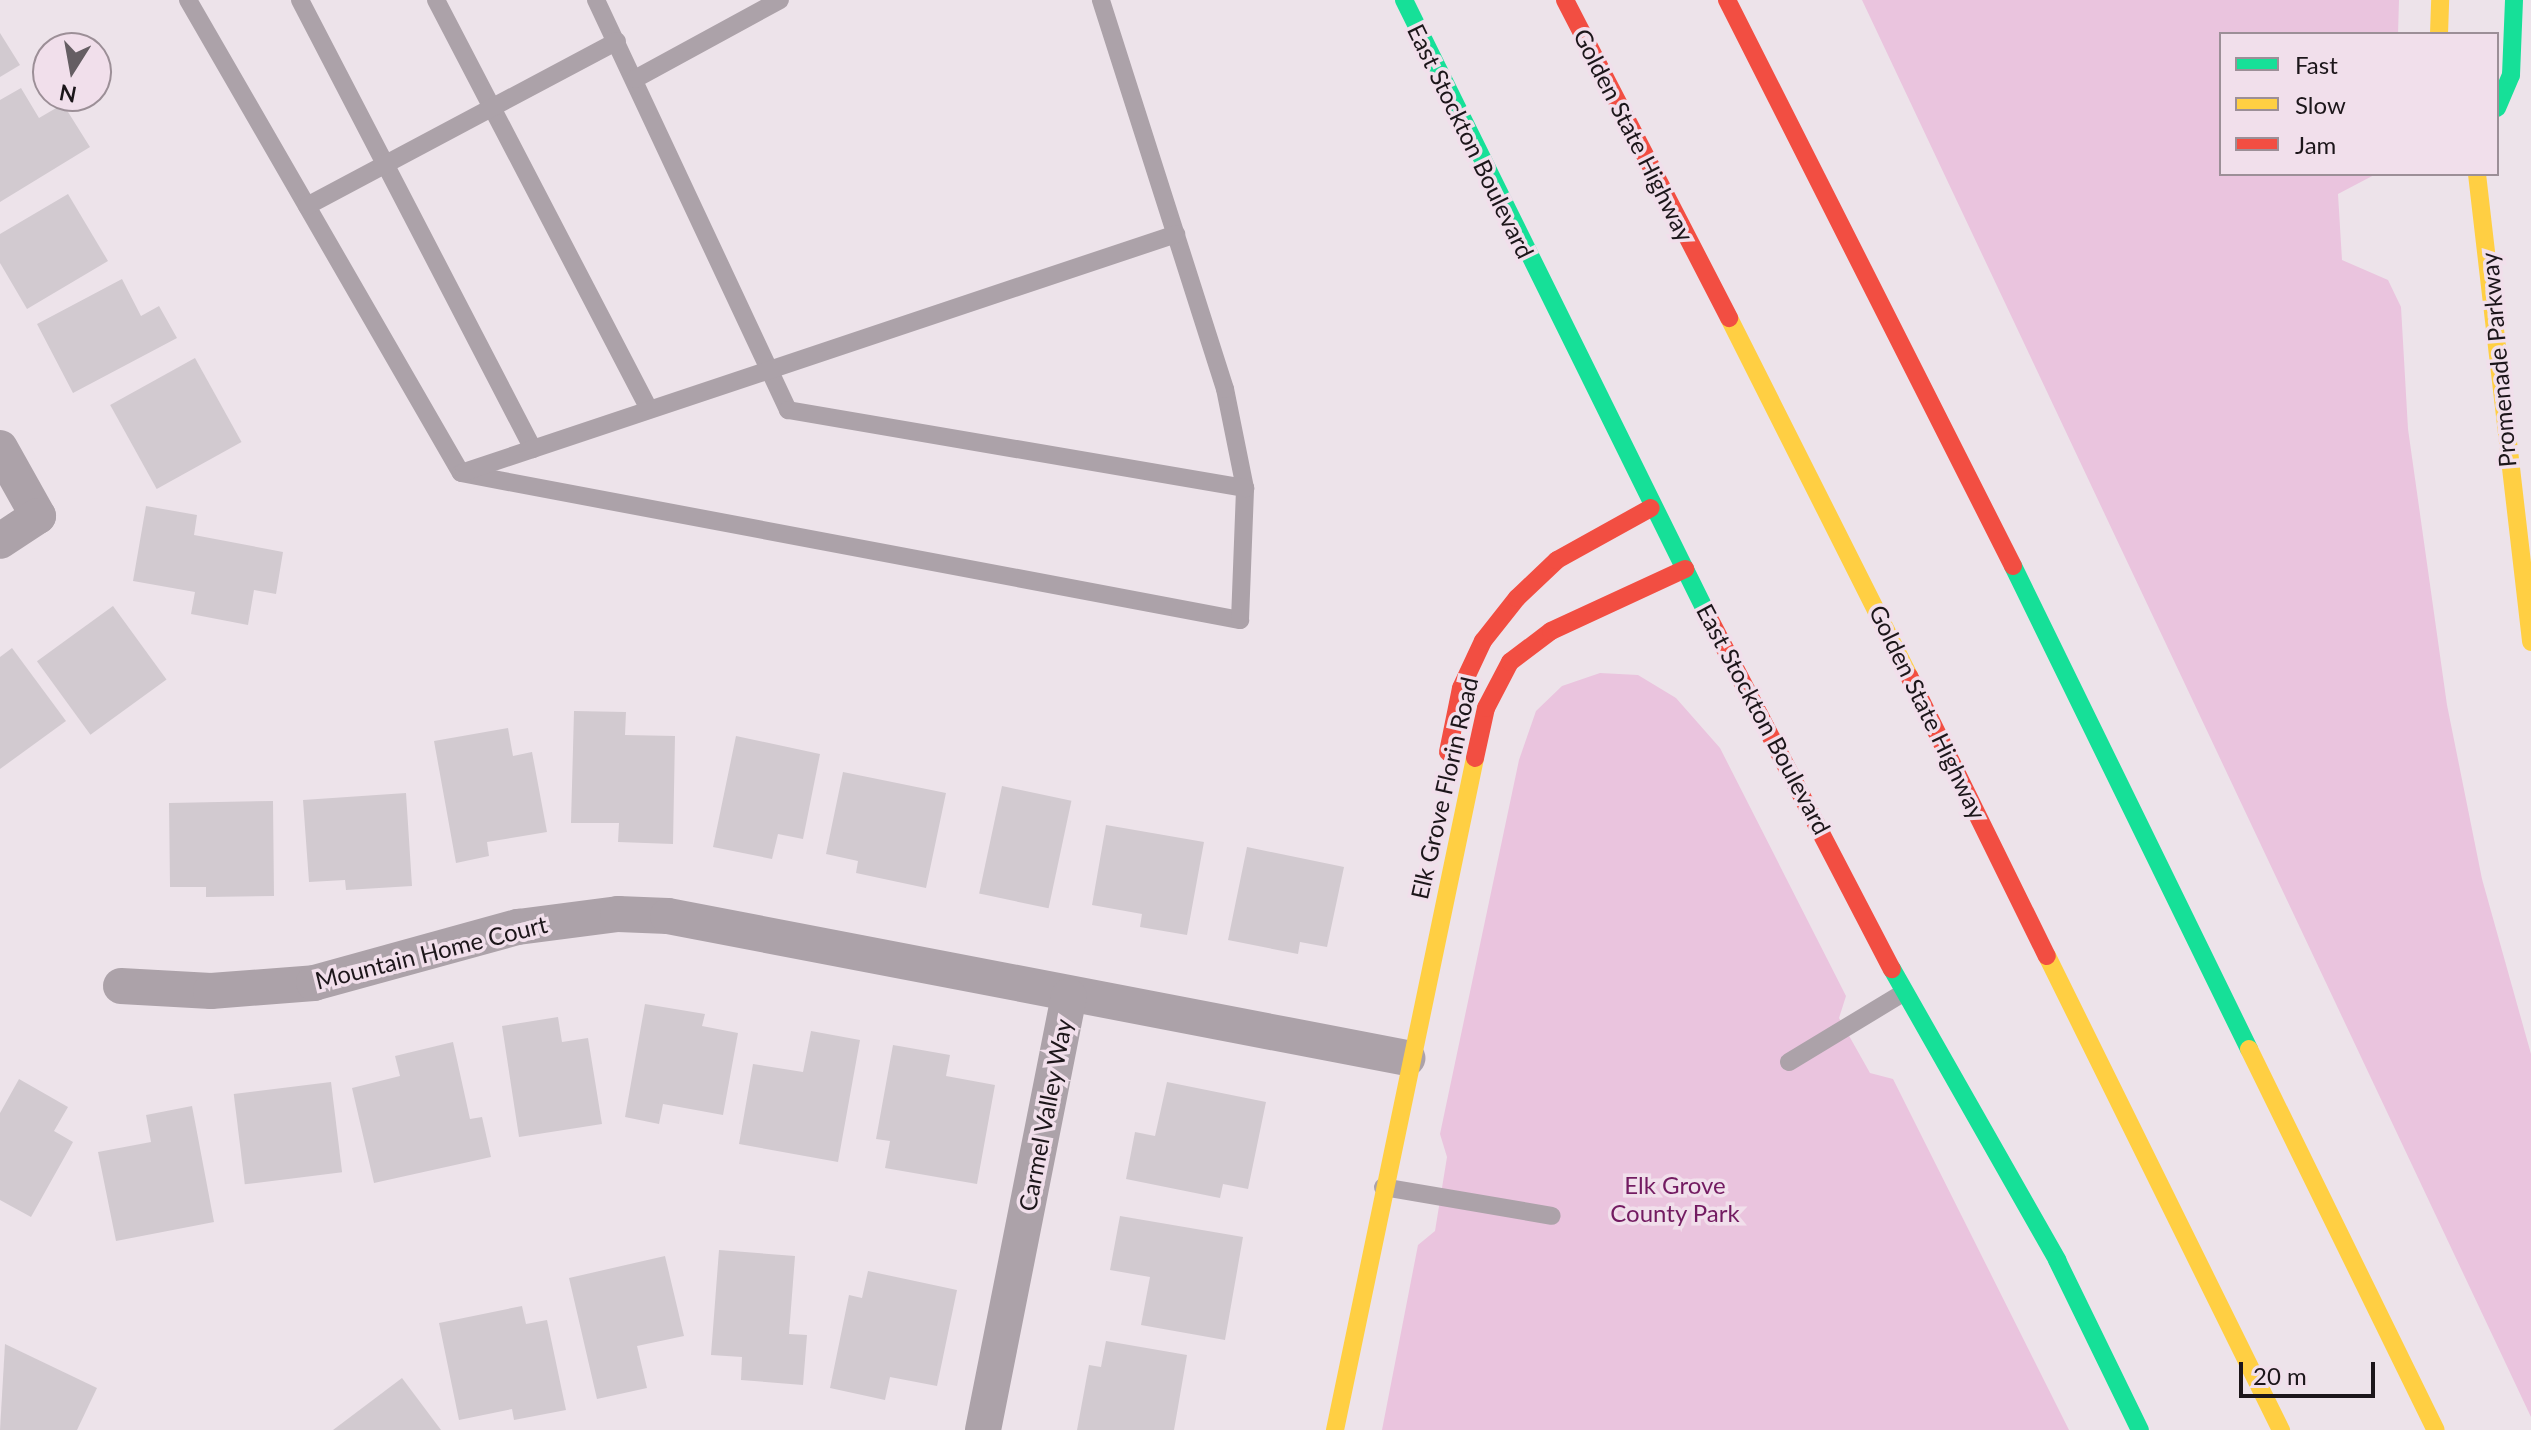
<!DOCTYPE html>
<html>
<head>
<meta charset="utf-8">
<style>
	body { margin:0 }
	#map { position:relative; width:2531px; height:1430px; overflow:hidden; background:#ede3ea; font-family:Lato,sans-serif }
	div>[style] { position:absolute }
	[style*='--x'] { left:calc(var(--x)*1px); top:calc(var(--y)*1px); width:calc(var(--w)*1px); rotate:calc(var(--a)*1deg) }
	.green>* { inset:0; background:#eac4de }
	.building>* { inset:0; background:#d2cad0; transform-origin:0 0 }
	.lane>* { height:18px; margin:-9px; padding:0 9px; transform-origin:9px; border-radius:9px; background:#aca2a9 }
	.street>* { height:36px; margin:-18px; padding:0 18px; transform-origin:18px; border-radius:18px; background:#aca2a9 }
	.fast>* { height:18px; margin:-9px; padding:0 9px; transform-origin:9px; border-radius:9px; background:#16e098 }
	.slow>* { height:18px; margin:-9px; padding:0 9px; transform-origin:9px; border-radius:9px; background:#ffcf43 }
	.jam>* { height:18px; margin:-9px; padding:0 9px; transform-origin:9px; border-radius:9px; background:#f24e42 }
	span { translate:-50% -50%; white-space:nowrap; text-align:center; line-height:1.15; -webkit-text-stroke:7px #f1dfeb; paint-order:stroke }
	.street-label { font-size:24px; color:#1c161a }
	.park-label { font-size:24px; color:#731b61 }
	.legend { position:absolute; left:2219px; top:32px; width:280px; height:144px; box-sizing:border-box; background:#f1dfeb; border:2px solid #9c8f97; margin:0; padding:10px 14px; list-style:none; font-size:24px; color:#1c161a }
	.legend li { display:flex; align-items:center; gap:16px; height:40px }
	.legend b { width:40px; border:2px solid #9c8f97 }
	.north { position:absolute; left:32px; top:32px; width:80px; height:80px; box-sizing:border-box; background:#f1dfeb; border:2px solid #9c8f97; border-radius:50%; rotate:191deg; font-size:22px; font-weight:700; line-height:32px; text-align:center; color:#1c161a }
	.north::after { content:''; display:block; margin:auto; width:28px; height:36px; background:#655e63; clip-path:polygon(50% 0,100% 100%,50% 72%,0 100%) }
	.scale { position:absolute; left:2239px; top:1362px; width:136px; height:36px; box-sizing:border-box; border:4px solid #1c161a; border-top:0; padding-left:10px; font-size:24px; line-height:28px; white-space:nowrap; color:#1c161a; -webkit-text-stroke:6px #f1dfeb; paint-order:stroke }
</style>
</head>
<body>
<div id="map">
	<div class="green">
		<div style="clip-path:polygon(1862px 0,2399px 0,2398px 34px,2221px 34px,2221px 174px,2376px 174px,2338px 194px,2342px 260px,2388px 280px,2401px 307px,2408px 429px,2447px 705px,2482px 879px,2531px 1054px,2531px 1417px)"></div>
		<div style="clip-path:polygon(1600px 673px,1638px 675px,1676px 698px,1720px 748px,1846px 996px,1839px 1018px,1870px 1073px,1893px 1079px,2069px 1430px,1382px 1430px,1418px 1245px,1435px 1231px,1447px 1157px,1440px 1134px,1519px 760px,1536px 711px,1562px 686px)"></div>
	</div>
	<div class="building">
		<div style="clip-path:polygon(0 33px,20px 65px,0 77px)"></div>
		<div style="clip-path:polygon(21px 88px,39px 118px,63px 104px,90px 147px,0 202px,0 100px)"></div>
		<div style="clip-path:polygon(68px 194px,108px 261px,27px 309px,0 263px,0 234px)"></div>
		<div style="clip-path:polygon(122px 279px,141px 316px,159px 306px,177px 338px,73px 393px,37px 324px)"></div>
		<div style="left:195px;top:358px;width:96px;height:97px;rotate:61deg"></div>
		<div style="clip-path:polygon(146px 506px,197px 515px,194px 535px,283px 552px,276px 594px,254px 590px,248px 625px,191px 614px,195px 592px,133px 581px)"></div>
		<div style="left:113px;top:606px;width:91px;height:94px;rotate:54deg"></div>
		<div style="clip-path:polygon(12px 648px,66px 721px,0 769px,0 657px)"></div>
		<div style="clip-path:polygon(574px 711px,626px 712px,625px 735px,675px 736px,673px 844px,618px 842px,619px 823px,571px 823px)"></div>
		<div style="clip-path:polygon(508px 728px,513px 756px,532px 752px,547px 832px,487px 842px,489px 856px,456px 863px,434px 741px)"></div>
		<div style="clip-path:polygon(736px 736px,820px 754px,803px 839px,778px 834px,772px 859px,713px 847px)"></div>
		<div style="clip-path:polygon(843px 772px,946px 793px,926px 888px,856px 873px,858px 861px,826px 854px)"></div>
		<div style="left:1002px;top:786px;width:71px;height:110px;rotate:12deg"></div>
		<div style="clip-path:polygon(406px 793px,412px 886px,346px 890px,345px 880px,309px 882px,303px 800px)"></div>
		<div style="clip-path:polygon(273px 801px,274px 896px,206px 897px,206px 887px,170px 887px,169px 803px)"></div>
		<div style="clip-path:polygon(1106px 825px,1204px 842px,1187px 935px,1140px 927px,1142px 914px,1092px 905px)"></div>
		<div style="clip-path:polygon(1247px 847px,1344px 867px,1327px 947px,1300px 942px,1298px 954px,1228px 940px)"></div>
		<div style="clip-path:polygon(645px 1004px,705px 1014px,702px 1026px,738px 1033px,723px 1115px,663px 1104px,659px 1124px,625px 1117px)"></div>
		<div style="clip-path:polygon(558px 1017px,562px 1042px,588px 1038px,602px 1124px,519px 1137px,502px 1026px)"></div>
		<div style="clip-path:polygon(811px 1031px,860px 1040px,838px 1162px,739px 1144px,753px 1064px,803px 1072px)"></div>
		<div style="clip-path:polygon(453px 1042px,470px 1119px,482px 1117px,491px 1157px,374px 1183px,352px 1088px,400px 1076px,395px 1056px)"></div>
		<div style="clip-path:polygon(893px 1045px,950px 1055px,946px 1076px,995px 1085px,977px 1184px,885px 1168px,890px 1141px,876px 1139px)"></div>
		<div style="clip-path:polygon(19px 1079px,68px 1107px,54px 1131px,73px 1142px,31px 1217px,0 1200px,0 1113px)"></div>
		<div style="left:331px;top:1082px;width:91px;height:98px;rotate:83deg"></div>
		<div style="clip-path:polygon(1167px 1082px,1266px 1102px,1248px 1189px,1223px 1184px,1220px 1198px,1126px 1179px,1135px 1132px,1155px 1136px)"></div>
		<div style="clip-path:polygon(192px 1106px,214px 1222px,116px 1241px,98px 1152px,151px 1142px,146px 1115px)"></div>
		<div style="clip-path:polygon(1120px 1216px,1243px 1237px,1225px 1340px,1141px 1325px,1150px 1277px,1110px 1270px)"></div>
		<div style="clip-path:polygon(719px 1250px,795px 1256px,789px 1334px,807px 1335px,803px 1385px,741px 1380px,742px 1357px,711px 1355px)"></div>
		<div style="clip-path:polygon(665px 1256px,684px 1336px,637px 1346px,647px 1388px,597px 1399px,569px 1278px)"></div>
		<div style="clip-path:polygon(868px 1271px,957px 1290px,937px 1386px,890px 1377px,885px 1400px,830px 1388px,849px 1295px,862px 1298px)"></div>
		<div style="clip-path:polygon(522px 1306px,526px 1324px,547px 1320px,566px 1410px,514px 1420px,512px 1409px,459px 1420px,439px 1323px)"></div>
		<div style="clip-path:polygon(1106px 1341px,1187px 1355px,1174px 1430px,1077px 1430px,1089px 1365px,1101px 1367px)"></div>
		<div style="clip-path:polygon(5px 1344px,97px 1388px,77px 1430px,0 1430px)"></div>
		<div style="clip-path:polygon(402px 1378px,441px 1430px,333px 1430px)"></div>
	</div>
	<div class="lane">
		<div style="--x:188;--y:0;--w:546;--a:60.01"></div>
		<div style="--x:461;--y:473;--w:793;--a:10.69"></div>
		<div style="--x:1240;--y:620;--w:132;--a:-87.8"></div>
		<div style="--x:1245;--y:488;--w:101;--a:-101.4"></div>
		<div style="--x:1225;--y:389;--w:408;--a:-107.7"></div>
		<div style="--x:300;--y:0;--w:506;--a:62.57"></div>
		<div style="--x:436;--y:0;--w:461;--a:62.5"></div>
		<div style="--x:596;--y:0;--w:453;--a:64.9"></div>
		<div style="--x:788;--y:410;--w:464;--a:9.7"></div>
		<div style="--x:635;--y:79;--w:165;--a:-28.6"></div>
		<div style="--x:307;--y:206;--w:351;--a:-28"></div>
		<div style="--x:464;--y:472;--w:751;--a:-18.48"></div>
		<div style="--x:1789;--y:1062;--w:133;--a:-31.2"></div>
		<div style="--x:1383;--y:1187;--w:171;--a:9.7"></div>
	</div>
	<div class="street">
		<div style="--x:0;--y:448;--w:78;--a:60.8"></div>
		<div style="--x:38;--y:516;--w:45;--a:146.7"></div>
		<div style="--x:121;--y:986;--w:90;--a:3.2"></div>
		<div style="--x:211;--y:991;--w:103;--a:-4.4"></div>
		<div style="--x:314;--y:983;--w:212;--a:-15.4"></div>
		<div style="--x:518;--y:927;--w:101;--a:-7.4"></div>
		<div style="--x:618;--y:914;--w:50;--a:2.3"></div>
		<div style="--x:668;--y:916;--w:753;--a:10.88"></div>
		<div style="--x:983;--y:1430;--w:442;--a:-78.8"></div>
	</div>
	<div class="fast">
		<div style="--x:1404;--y:0;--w:689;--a:63.73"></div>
		<div style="--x:2497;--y:108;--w:36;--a:-67"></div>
		<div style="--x:2511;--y:75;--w:75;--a:-87.7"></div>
		<div style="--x:2013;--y:566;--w:538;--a:63.96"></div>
		<div style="--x:1892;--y:969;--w:335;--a:60.4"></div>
		<div style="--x:2057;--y:1260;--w:189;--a:64"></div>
	</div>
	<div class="slow">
		<div style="--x:2439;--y:34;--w:34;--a:-88"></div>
		<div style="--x:2477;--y:174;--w:471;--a:83.4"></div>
		<div style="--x:1729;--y:318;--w:401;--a:63.3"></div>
		<div style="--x:2047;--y:956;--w:529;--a:63.73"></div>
		<div style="--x:2249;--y:1049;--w:424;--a:63.9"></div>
		<div style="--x:1335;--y:1430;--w:686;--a:-78.23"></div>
	</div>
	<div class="jam">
		<div style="--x:1565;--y:0;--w:358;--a:62.7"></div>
		<div style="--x:1727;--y:0;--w:634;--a:63.19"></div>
		<div style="--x:1709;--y:618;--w:396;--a:62.5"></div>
		<div style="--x:1909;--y:676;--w:312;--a:63.8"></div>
		<div style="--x:1448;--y:752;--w:65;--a:-78.5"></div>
		<div style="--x:1461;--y:688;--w:52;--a:-64.9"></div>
		<div style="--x:1483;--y:641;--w:55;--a:-51.7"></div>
		<div style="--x:1517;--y:598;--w:55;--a:-43.5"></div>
		<div style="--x:1557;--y:560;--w:107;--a:-29"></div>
		<div style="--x:1475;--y:758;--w:51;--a:-77.6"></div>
		<div style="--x:1486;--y:708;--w:52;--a:-62.4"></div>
		<div style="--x:1510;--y:662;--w:51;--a:-37.1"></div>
		<div style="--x:1551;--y:631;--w:148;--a:-24.8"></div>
	</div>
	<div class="street-label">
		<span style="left:1634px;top:135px;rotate:63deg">Golden State Highway</span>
		<span style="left:1471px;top:141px;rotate:64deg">East Stockton Boulevard</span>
		<span style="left:2498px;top:360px;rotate:-95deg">Promenade Parkway</span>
		<span style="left:1928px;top:712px;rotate:64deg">Golden State Highway</span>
		<span style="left:1764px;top:719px;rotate:62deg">East Stockton Boulevard</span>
		<span style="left:1444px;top:788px;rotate:-77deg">Elk Grove Florin Road</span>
		<span style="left:431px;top:952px;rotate:-14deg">Mountain Home Court</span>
		<span style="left:1045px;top:1115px;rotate:-79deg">Carmel Valley Way</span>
	</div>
	<div class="park-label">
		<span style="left:1675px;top:1199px">Elk Grove<br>County Park</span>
	</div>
	<ul class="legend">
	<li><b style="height:10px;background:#16e098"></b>Fast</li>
	<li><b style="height:10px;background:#ffcf43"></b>Slow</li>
	<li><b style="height:10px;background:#f24e42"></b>Jam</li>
	</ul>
	<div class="north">N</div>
	<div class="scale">20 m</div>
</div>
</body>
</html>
